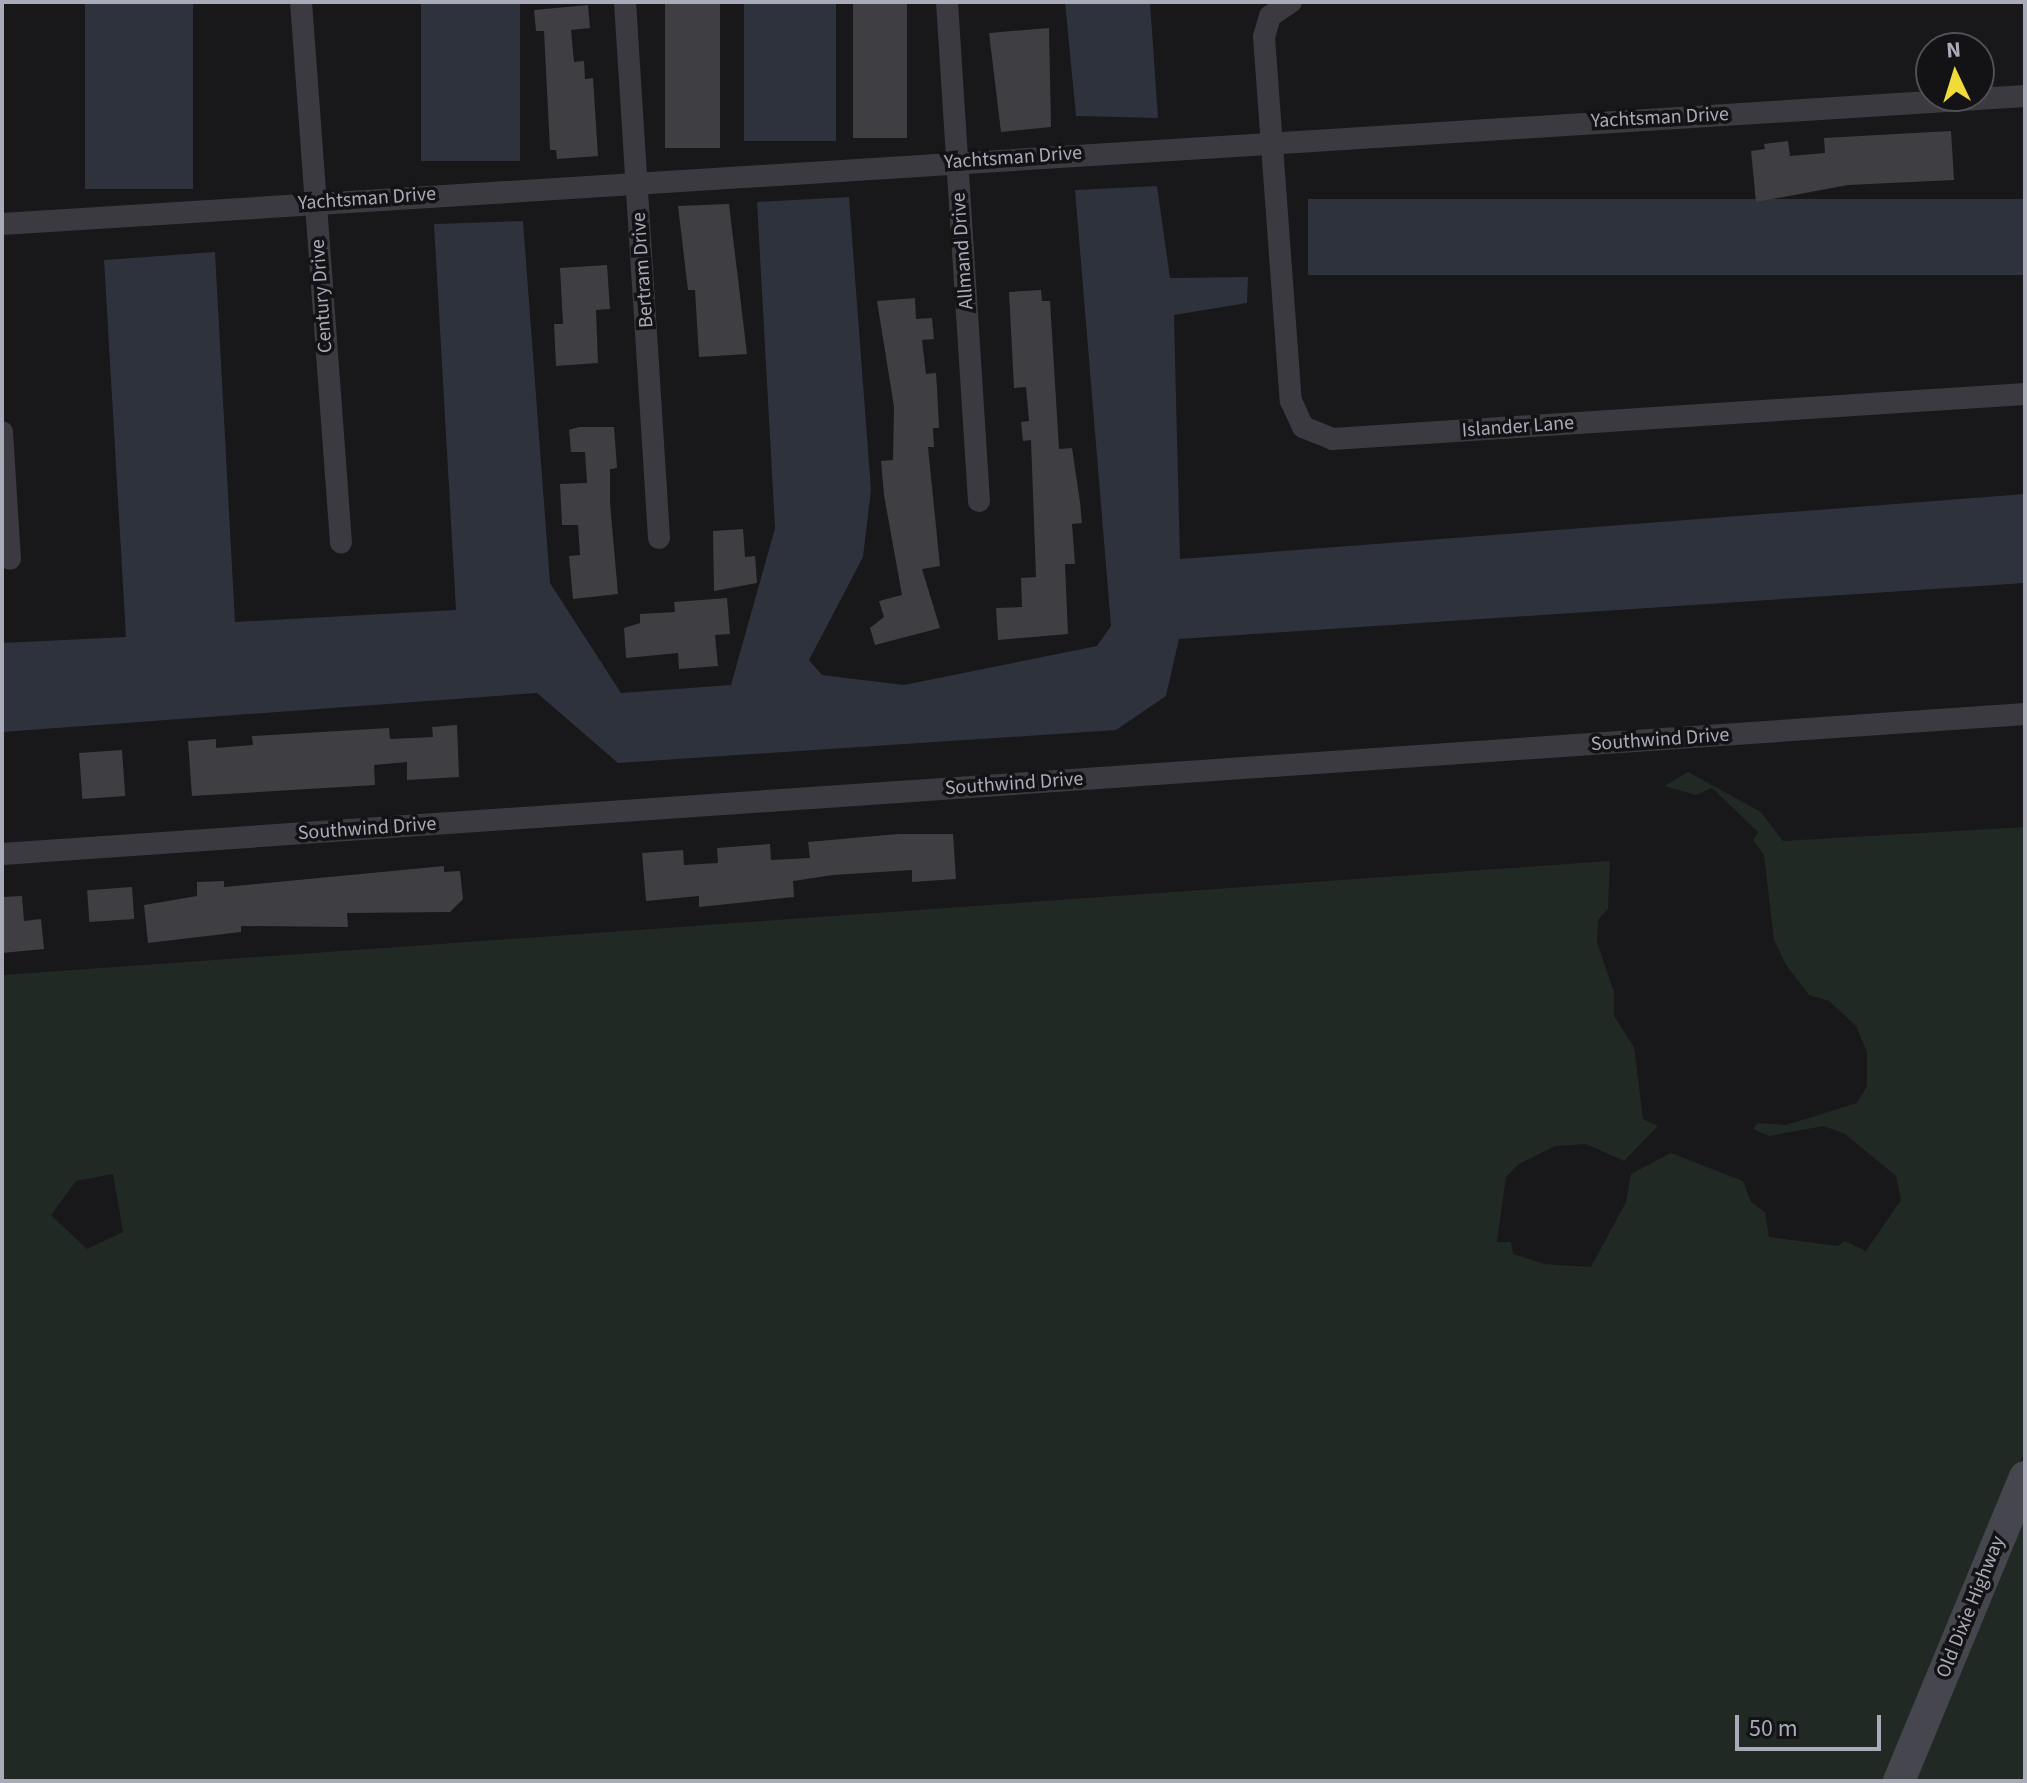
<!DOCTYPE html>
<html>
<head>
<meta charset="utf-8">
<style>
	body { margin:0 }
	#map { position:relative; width:2027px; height:1783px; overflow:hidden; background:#181719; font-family:"Source Sans 3",sans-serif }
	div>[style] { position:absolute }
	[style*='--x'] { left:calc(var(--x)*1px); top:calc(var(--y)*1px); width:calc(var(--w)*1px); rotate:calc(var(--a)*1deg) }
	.green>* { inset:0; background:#212924 }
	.water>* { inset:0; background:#2d323d; transform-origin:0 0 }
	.building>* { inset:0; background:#3f3f43; transform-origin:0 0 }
	.street>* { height:22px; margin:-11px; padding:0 11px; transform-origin:11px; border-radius:11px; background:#3a3a40 }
	.secondary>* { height:32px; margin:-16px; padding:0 16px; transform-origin:16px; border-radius:16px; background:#46464e }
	span { translate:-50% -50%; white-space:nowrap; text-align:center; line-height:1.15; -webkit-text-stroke:7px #131214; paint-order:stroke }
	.street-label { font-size:20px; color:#a9abb9 }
	.frame { position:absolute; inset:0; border:4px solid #a9abb9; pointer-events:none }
	.north { position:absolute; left:1915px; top:32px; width:80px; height:80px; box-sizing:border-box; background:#131214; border:2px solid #4f4f56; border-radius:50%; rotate:356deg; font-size:22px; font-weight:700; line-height:32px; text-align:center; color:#a9abb9 }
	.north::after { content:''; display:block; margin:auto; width:28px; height:36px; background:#f0db38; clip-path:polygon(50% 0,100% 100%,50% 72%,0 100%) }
	.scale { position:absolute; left:1735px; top:1715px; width:146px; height:36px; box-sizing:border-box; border:4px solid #a9abb9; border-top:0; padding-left:10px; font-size:24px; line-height:28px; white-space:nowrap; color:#a9abb9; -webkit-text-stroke:6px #131214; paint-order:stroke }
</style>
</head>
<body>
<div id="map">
	<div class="green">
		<div style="clip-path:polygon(evenodd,1688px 772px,1761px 812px,1783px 841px,2025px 827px,2025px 1450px,1888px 1781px,2px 1781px,2px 975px,1610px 861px,1608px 909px,1598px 920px,1597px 942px,1614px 992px,1614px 1016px,1634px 1047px,1643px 1119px,1658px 1126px,1624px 1161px,1586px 1144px,1555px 1146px,1519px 1164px,1506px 1177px,1497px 1242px,1511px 1242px,1513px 1254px,1545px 1264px,1591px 1267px,1626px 1202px,1631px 1174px,1671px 1153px,1743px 1181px,1751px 1202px,1765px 1212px,1769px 1237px,1838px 1246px,1845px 1241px,1866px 1251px,1901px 1200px,1896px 1176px,1845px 1134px,1824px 1126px,1769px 1136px,1753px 1129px,1757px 1123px,1786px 1125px,1857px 1103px,1867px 1086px,1867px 1052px,1856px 1026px,1829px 1001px,1809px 995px,1786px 965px,1774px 940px,1764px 855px,1753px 840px,1758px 832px,1712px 788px,1696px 795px,1664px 786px,1688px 772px,113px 1174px,123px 1232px,87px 1249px,51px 1215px,76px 1181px,113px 1174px)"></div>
		<div style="clip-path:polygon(2025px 1503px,2025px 1781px,1910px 1781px)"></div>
	</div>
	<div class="water">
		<div style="left:85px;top:2px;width:108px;height:187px"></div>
		<div style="left:421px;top:2px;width:99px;height:159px"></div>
		<div style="left:744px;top:2px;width:92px;height:139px"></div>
		<div style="clip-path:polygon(1065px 2px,1150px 2px,1158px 118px,1076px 116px)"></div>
		<div style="clip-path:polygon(1157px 186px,1170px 278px,1248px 277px,1247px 303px,1174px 315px,1180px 559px,2025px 494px,2025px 583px,1179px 639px,1166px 696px,1116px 730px,618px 763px,537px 693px,2px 732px,2px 643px,126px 637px,104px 260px,215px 252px,235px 622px,456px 610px,434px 224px,523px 221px,550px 583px,621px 693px,731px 685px,775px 528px,757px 202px,849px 197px,871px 490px,863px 557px,809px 660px,822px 675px,904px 685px,1097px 646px,1111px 626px,1075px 190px)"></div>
		<div style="left:2025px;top:199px;width:76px;height:717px;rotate:90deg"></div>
	</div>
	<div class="building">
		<div style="left:665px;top:2px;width:55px;height:146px"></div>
		<div style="left:853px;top:2px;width:54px;height:136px"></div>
		<div style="clip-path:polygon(588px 5px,590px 28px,571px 30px,574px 62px,584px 61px,585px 79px,593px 78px,598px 156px,557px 159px,556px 150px,550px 150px,544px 31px,536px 31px,534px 10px)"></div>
		<div style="clip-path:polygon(1049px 28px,1051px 127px,1001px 132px,989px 33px)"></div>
		<div style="clip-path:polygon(1951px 131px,1954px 180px,1848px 185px,1756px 202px,1751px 151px,1765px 149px,1764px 144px,1788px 141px,1790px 156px,1825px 153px,1824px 138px)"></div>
		<div style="clip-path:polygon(729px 204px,747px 354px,699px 357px,695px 290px,688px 290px,678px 206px)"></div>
		<div style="clip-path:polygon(607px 265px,610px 309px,596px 310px,598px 363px,556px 366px,554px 324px,563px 324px,560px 268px)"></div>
		<div style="clip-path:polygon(1041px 290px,1042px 301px,1050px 301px,1059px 449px,1072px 448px,1080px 502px,1082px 523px,1072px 524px,1075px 564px,1065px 564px,1068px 634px,998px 640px,996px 608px,1022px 607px,1021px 578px,1036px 577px,1031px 440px,1023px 441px,1021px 422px,1029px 421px,1026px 387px,1014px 388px,1009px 292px)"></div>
		<div style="clip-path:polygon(915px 298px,916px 319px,932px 318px,934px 339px,922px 340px,926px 374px,936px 373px,937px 388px,939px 428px,933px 428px,934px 447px,928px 447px,940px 566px,922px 569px,940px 628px,875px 645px,870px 628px,884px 617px,879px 601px,902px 595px,884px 495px,881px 461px,893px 460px,894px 407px,877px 301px)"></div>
		<div style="clip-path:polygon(579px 427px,614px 427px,617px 468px,610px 469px,610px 503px,618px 594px,573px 599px,569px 556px,580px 555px,578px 525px,562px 525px,560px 484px,587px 483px,585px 452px,571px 452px,569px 430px)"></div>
		<div style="clip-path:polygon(743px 529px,745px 557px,755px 556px,757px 583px,714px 591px,713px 531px)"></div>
		<div style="clip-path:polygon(727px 598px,730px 634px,715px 635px,718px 666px,679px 669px,678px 653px,626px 658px,624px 628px,640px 623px,640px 614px,675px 612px,674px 602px)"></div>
		<div style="clip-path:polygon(457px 725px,459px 777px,407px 780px,407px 762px,374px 765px,375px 785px,192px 796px,188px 741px,216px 739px,216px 748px,253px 745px,252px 736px,389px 728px,390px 739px,433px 737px,432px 727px)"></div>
		<div style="left:122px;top:750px;width:46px;height:43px;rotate:86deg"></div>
		<div style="clip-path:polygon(898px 834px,953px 834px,956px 879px,912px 882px,912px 870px,833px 875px,793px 881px,794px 897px,699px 907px,699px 896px,646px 901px,642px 853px,683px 850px,684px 865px,718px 863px,717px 848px,770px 844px,771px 860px,810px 858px,808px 842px)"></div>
		<div style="clip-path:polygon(444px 866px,444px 872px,460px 871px,463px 899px,450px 912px,347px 913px,348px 927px,241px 926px,241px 932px,148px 943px,144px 905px,197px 896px,197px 882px,224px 881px,224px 887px)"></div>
		<div style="left:132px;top:887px;width:32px;height:45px;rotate:86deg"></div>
		<div style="clip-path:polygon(22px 896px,24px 921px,41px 919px,44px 949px,2px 953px,2px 897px)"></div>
	</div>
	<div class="street">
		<div style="--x:301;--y:2;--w:542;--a:85.77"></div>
		<div style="--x:625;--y:2;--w:537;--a:86.37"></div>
		<div style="--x:947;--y:2;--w:500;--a:86.33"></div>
		<div style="--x:1291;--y:2;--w:25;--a:146"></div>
		<div style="--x:1270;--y:16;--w:22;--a:106"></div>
		<div style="--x:1264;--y:37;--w:365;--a:85.8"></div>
		<div style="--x:1291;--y:401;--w:29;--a:65"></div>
		<div style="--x:1303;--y:427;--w:31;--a:22"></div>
		<div style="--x:1332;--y:439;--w:694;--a:-3.72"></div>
		<div style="--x:2;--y:224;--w:2027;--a:-3.62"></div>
		<div style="--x:2;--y:432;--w:127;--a:86.4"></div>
		<div style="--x:2;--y:854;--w:2028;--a:-3.96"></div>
	</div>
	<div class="secondary">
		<div style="--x:1899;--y:1781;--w:329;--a:-67.5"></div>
	</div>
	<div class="street-label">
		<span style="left:1660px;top:118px;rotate:-3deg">Yachtsman Drive</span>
		<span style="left:1013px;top:158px;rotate:-4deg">Yachtsman Drive</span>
		<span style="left:367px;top:199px;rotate:-4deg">Yachtsman Drive</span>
		<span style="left:963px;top:251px;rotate:-94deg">Allmand Drive</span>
		<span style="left:643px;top:270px;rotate:-94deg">Bertram Drive</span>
		<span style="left:322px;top:296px;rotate:-94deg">Century Drive</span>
		<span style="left:1518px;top:427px;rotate:-4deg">Islander Lane</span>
		<span style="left:1660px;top:740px;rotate:-4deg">Southwind Drive</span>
		<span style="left:1014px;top:784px;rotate:-4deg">Southwind Drive</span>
		<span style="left:367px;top:829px;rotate:-4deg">Southwind Drive</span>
		<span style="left:1971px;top:1607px;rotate:-68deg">Old Dixie Highway</span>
	</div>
	<div class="frame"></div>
	<div class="north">N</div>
	<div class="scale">50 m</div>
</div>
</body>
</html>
